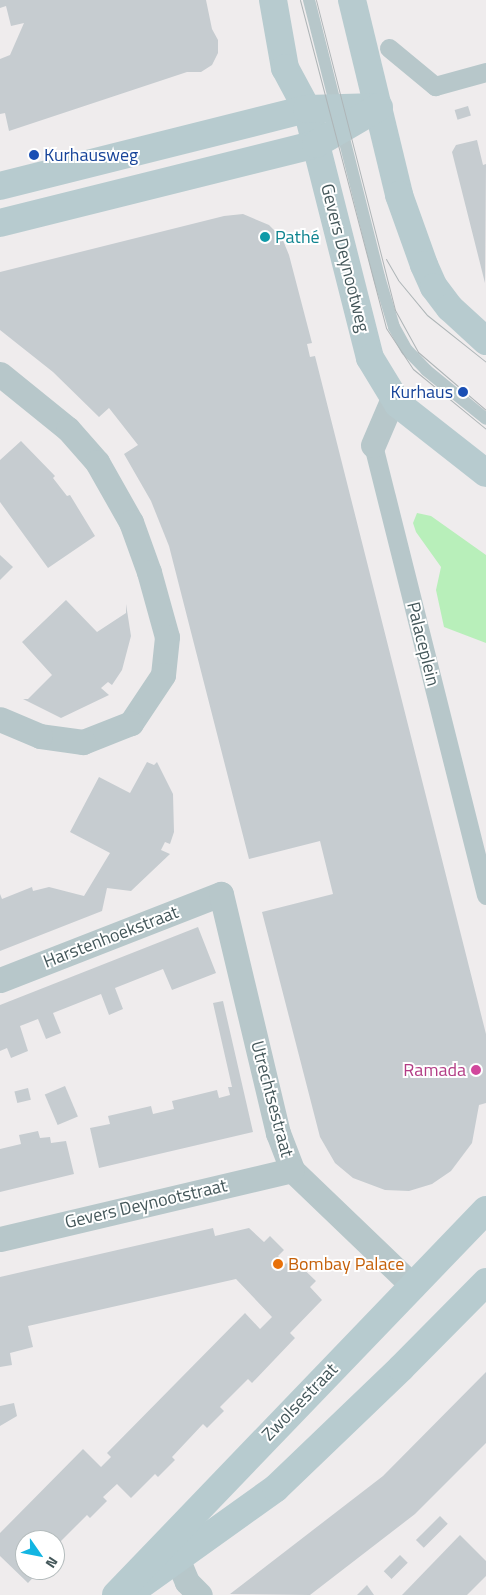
<!DOCTYPE html>
<html>
<head>
<meta charset="utf-8">
<style>
	body { margin:0 }
	#map { position:relative; width:486px; height:1595px; overflow:hidden; background:#efeced; font-family:"Titillium Web",sans-serif }
	div>[style] { position:absolute }
	[style*='--x'] { left:calc(var(--x)*1px); top:calc(var(--y)*1px); width:calc(var(--w)*1px); rotate:calc(var(--a)*1deg) }
	.green>* { inset:0; background:#b8efba }
	.building>* { inset:0; background:#c6ccd0; transform-origin:0 0 }
	.service>* { height:12px; margin:-6px; padding:0 6px; transform-origin:6px; border-radius:6px; background:#b7c7ca }
	.pedestrian>* { height:19px; margin:-9.5px; padding:0 9.5px; transform-origin:9.5px; border-radius:9.5px; background:#b7c7ca }
	.minor>* { height:25px; margin:-12.5px; padding:0 12.5px; transform-origin:12.5px; border-radius:12.5px; background:#b7c7ca }
	.secondary>* { height:28px; margin:-14px; padding:0 14px; transform-origin:14px; border-radius:14px; background:#b7cbcf }
	.tram>* { height:1px; margin:-0.5px; padding:0 0.5px; transform-origin:0.5px; border-radius:0.5px; background:#aeb5b7 }
	.dots>* { width:14px; height:14px; translate:-50% -50%; box-sizing:border-box; border:2px solid #fff; border-radius:50% }
	span { translate:-50% -50%; white-space:nowrap; text-align:center; line-height:1.15; -webkit-text-stroke:4px #fff; paint-order:stroke }
	.transit-label { font-size:18px; color:#164399 }
	.left { translate:0 -50%; text-align:left }
	.right { translate:-100% -50%; text-align:right }
	.culture-label { font-size:18px; color:#0d838f }
	.street-label { font-size:18px; color:#44575a }
	.hotel-label { font-size:18px; color:#b23c85 }
	.food-label { font-size:18px; color:#c56008 }
	.north { position:absolute; left:15px; top:1530px; width:50px; height:50px; box-sizing:border-box; background:#fff; border:1px solid #b4bcbd; border-radius:50%; rotate:123deg; font-size:14px; font-weight:700; line-height:20px; text-align:center; color:#44575a }
	.north::after { content:''; display:block; margin:auto; width:18px; height:22px; background:#13b5e2; clip-path:polygon(50% 0,100% 100%,50% 72%,0 100%) }
</style>
</head>
<body>
<div id="map">
	<div class="green">
		<div style="clip-path:polygon(417px 513px,431px 516px,486px 555px,486px 643px,444px 627px,436px 590px,441px 567px,416px 532px,413px 523px)"></div>
	</div>
	<div class="building">
		<div style="clip-path:polygon(0 0,206px 0,212px 29px,218px 40px,218px 53px,212px 65px,201px 72px,187px 72px,9px 131px,5px 113px,0 114px,0 59px,10px 55px,24px 23px,11px 26px,6px 6px,0 8px)"></div>
		<div style="left:468px;top:106px;width:10px;height:14px;rotate:73deg"></div>
		<div style="clip-path:polygon(477px 140px,483px 165px,486px 164px,485px 283px,452px 152px,456px 145px)"></div>
		<div style="clip-path:polygon(243px 214px,269px 225px,282px 238px,289px 255px,312px 343px,307px 344px,310px 357px,315px 356px,486px 1034px,486px 1103px,479px 1105px,472px 1143px,451px 1171px,432px 1184px,409px 1191px,385px 1190px,353px 1178px,335px 1163px,320px 1137px,262px 912px,333px 894px,320px 841px,249px 859px,169px 546px,151px 501px,124px 454px,138px 445px,109px 408px,99px 417px,53px 372px,0 330px,0 272px,224px 216px)"></div>
		<div style="clip-path:polygon(21px 441px,55px 476px,53px 478px,67px 496px,70px 495px,95px 536px,48px 568px,0 502px,0 460px)"></div>
		<div style="clip-path:polygon(0 555px,13px 567px,0 580px)"></div>
		<div style="clip-path:polygon(66px 600px,97px 632px,126px 613px,126px 604px,131px 636px,122px 670px,112px 685px,108px 682px,101px 688px,109px 695px,61px 718px,23px 699px,28px 699px,52px 675px,22px 642px)"></div>
		<div style="clip-path:polygon(147px 762px,154px 765px,157px 762px,173px 794px,174px 832px,170px 844px,165px 842px,161px 850px,170px 854px,131px 891px,107px 888px,102px 911px,0 951px,0 894px,2px 899px,32px 887px,33px 891px,49px 887px,84px 896px,110px 853px,70px 832px,99px 777px,130px 793px)"></div>
		<div style="clip-path:polygon(198px 927px,216px 973px,172px 990px,163px 969px,115px 988px,123px 1009px,109px 1015px,101px 994px,53px 1013px,61px 1033px,46px 1039px,38px 1019px,20px 1026px,28px 1051px,11px 1058px,7px 1048px,0 1051px,0 1005px)"></div>
		<div style="clip-path:polygon(223px 1001px,253px 1132px,99px 1168px,90px 1128px,110px 1124px,108px 1116px,151px 1106px,153px 1114px,174px 1109px,172px 1101px,217px 1090px,219px 1098px,230px 1095px,228px 1087px,232px 1087px,213px 1003px)"></div>
		<div style="left:65px;top:1086px;width:33px;height:22px;rotate:67deg"></div>
		<div style="left:28px;top:1088px;width:12px;height:14px;rotate:76deg"></div>
		<div style="clip-path:polygon(38px 1131px,40px 1138px,50px 1137px,51px 1143px,66px 1141px,74px 1174px,0 1192px,0 1149px,21px 1144px,19px 1135px)"></div>
		<div style="clip-path:polygon(213px 1228px,215px 1236px,249px 1228px,264px 1242px,270px 1236px,284px 1250px,278px 1256px,286px 1264px,292px 1258px,316px 1281px,310px 1287px,322px 1300px,290px 1333px,295px 1338px,252px 1383px,248px 1379px,220px 1407px,224px 1411px,207px 1428px,203px 1424px,172px 1457px,175px 1460px,158px 1477px,155px 1474px,131px 1498px,117px 1484px,103px 1497px,107px 1501px,90px 1518px,87px 1515px,55px 1547px,55px 1540px,25px 1540px,25px 1570px,40px 1570px,28px 1583px,0 1556px,0 1533px,83px 1449px,101px 1467px,111px 1457px,107px 1453px,245px 1313px,260px 1329px,272px 1317px,236px 1279px,28px 1326px,33px 1347px,10px 1353px,12px 1365px,0 1367px,0 1277px)"></div>
		<div style="clip-path:polygon(486px 1372px,486px 1443px,415px 1514px,310px 1595px,230px 1594px,383px 1476px)"></div>
		<div style="clip-path:polygon(14px 1403px,17px 1416px,0 1426px,0 1406px)"></div>
		<div style="left:440px;top:1516px;width:11px;height:34px;rotate:45deg"></div>
		<div style="clip-path:polygon(460px 1535px,486px 1561px,486px 1576px,467px 1595px,402px 1595px)"></div>
		<div style="left:400px;top:1555px;width:11px;height:23px;rotate:45deg"></div>
		<div style="clip-path:polygon(367px 1585px,374px 1595px,357px 1595px)"></div>
	</div>
	<div class="service">
		<div style="--x:309;--y:0;--w:286;--a:75.8"></div>
		<div style="--x:379;--y:277;--w:52;--a:73.3"></div>
		<div style="--x:394;--y:327;--w:26;--a:61"></div>
		<div style="--x:407;--y:350;--w:28;--a:46"></div>
		<div style="--x:426;--y:370;--w:77;--a:39.2"></div>
	</div>
	<div class="pedestrian">
		<div style="--x:389;--y:48;--w:60;--a:39.6"></div>
		<div style="--x:435;--y:86;--w:53;--a:-15.4"></div>
		<div style="--x:373;--y:445;--w:464;--a:75.9"></div>
	</div>
	<div class="minor">
		<div style="--x:0;--y:374;--w:87;--a:39"></div>
		<div style="--x:68;--y:429;--w:44;--a:48.7"></div>
		<div style="--x:97;--y:462;--w:69;--a:60.5"></div>
		<div style="--x:131;--y:522;--w:53;--a:70.2"></div>
		<div style="--x:149;--y:572;--w:67;--a:74.5"></div>
		<div style="--x:167;--y:637;--w:38;--a:96"></div>
		<div style="--x:163;--y:675;--w:58;--a:123.7"></div>
		<div style="--x:131;--y:723;--w:52;--a:158.4"></div>
		<div style="--x:83;--y:742;--w:43;--a:-172.1"></div>
		<div style="--x:40;--y:736;--w:43;--a:-157"></div>
		<div style="--x:373;--y:445;--w:53;--a:-66.8"></div>
		<div style="--x:0;--y:980;--w:237;--a:-21.3"></div>
		<div style="--x:221;--y:894;--w:246;--a:76.6"></div>
		<div style="--x:278;--y:1133;--w:40;--a:69"></div>
		<div style="--x:292;--y:1170;--w:168;--a:43.8"></div>
		<div style="--x:0;--y:1239;--w:300;--a:-13.3"></div>
		<div style="--x:170;--y:1541;--w:44;--a:67.5"></div>
		<div style="--x:187;--y:1582;--w:18;--a:45"></div>
	</div>
	<div class="secondary">
		<div style="--x:273;--y:0;--w:69;--a:80"></div>
		<div style="--x:285;--y:68;--w:47;--a:61.8"></div>
		<div style="--x:307;--y:109;--w:257;--a:75.8"></div>
		<div style="--x:370;--y:358;--w:54;--a:58.7"></div>
		<div style="--x:398;--y:404;--w:112;--a:38.1"></div>
		<div style="--x:352;--y:0;--w:201;--a:76.4"></div>
		<div style="--x:399;--y:195;--w:74;--a:70.3"></div>
		<div style="--x:424;--y:265;--w:24;--a:66"></div>
		<div style="--x:434;--y:287;--w:26;--a:53"></div>
		<div style="--x:450;--y:308;--w:49;--a:42.5"></div>
		<div style="--x:0;--y:186;--w:317;--a:-14.1"></div>
		<div style="--x:307;--y:109;--w:71;--a:-1.6"></div>
		<div style="--x:0;--y:223;--w:326;--a:-14"></div>
		<div style="--x:316;--y:144;--w:73;--a:-30.4"></div>
		<div style="--x:135;--y:1589;--w:173;--a:-35.6"></div>
		<div style="--x:276;--y:1488;--w:173;--a:-43.8"></div>
		<div style="--x:401;--y:1368;--w:121;--a:-45.3"></div>
		<div style="--x:116;--y:1595;--w:534;--a:-46.14"></div>
	</div>
	<div class="tram">
		<div style="--x:300;--y:0;--w:339;--a:75.3"></div>
		<div style="--x:386;--y:328;--w:49;--a:56.6"></div>
		<div style="--x:413;--y:369;--w:94;--a:39.4"></div>
		<div style="--x:316;--y:0;--w:320;--a:75.7"></div>
		<div style="--x:395;--y:310;--w:48;--a:61.3"></div>
		<div style="--x:418;--y:352;--w:89;--a:40.5"></div>
		<div style="--x:386;--y:259;--w:24;--a:60"></div>
		<div style="--x:398;--y:280;--w:45;--a:50.4"></div>
		<div style="--x:427;--y:315;--w:75;--a:38.5"></div>
	</div>
	<div class="dots">
		<div style="left:34px;top:155px;background:#1a4fb4"></div>
		<div style="left:265px;top:237px;background:#0f9aa8"></div>
		<div style="left:463px;top:392px;background:#1a4fb4"></div>
		<div style="left:476px;top:1070px;background:#d1479c"></div>
		<div style="left:278px;top:1264px;background:#e8710a"></div>
	</div>
	<div class="transit-label">
		<span class="left" style="left:44px;top:155px">Kurhausweg</span>
		<span class="right" style="left:453px;top:392px">Kurhaus</span>
	</div>
	<div class="culture-label">
		<span class="left" style="left:275px;top:237px">Pathé</span>
	</div>
	<div class="street-label">
		<span style="left:345px;top:258px;rotate:76deg">Gevers Deynootweg</span>
		<span style="left:423px;top:644px;rotate:76deg">Palaceplein</span>
		<span style="left:111px;top:937px;rotate:-21deg">Harstenhoekstraat</span>
		<span style="left:272px;top:1099px;rotate:75deg">Utrechtsestraat</span>
		<span style="left:146px;top:1204px;rotate:-13deg">Gevers Deynootstraat</span>
		<span style="left:300px;top:1402px;rotate:-46deg">Zwolsestraat</span>
	</div>
	<div class="hotel-label">
		<span class="right" style="left:466px;top:1070px">Ramada</span>
	</div>
	<div class="food-label">
		<span class="left" style="left:288px;top:1264px">Bombay Palace</span>
	</div>
	<div class="north">N</div>
</div>
</body>
</html>
